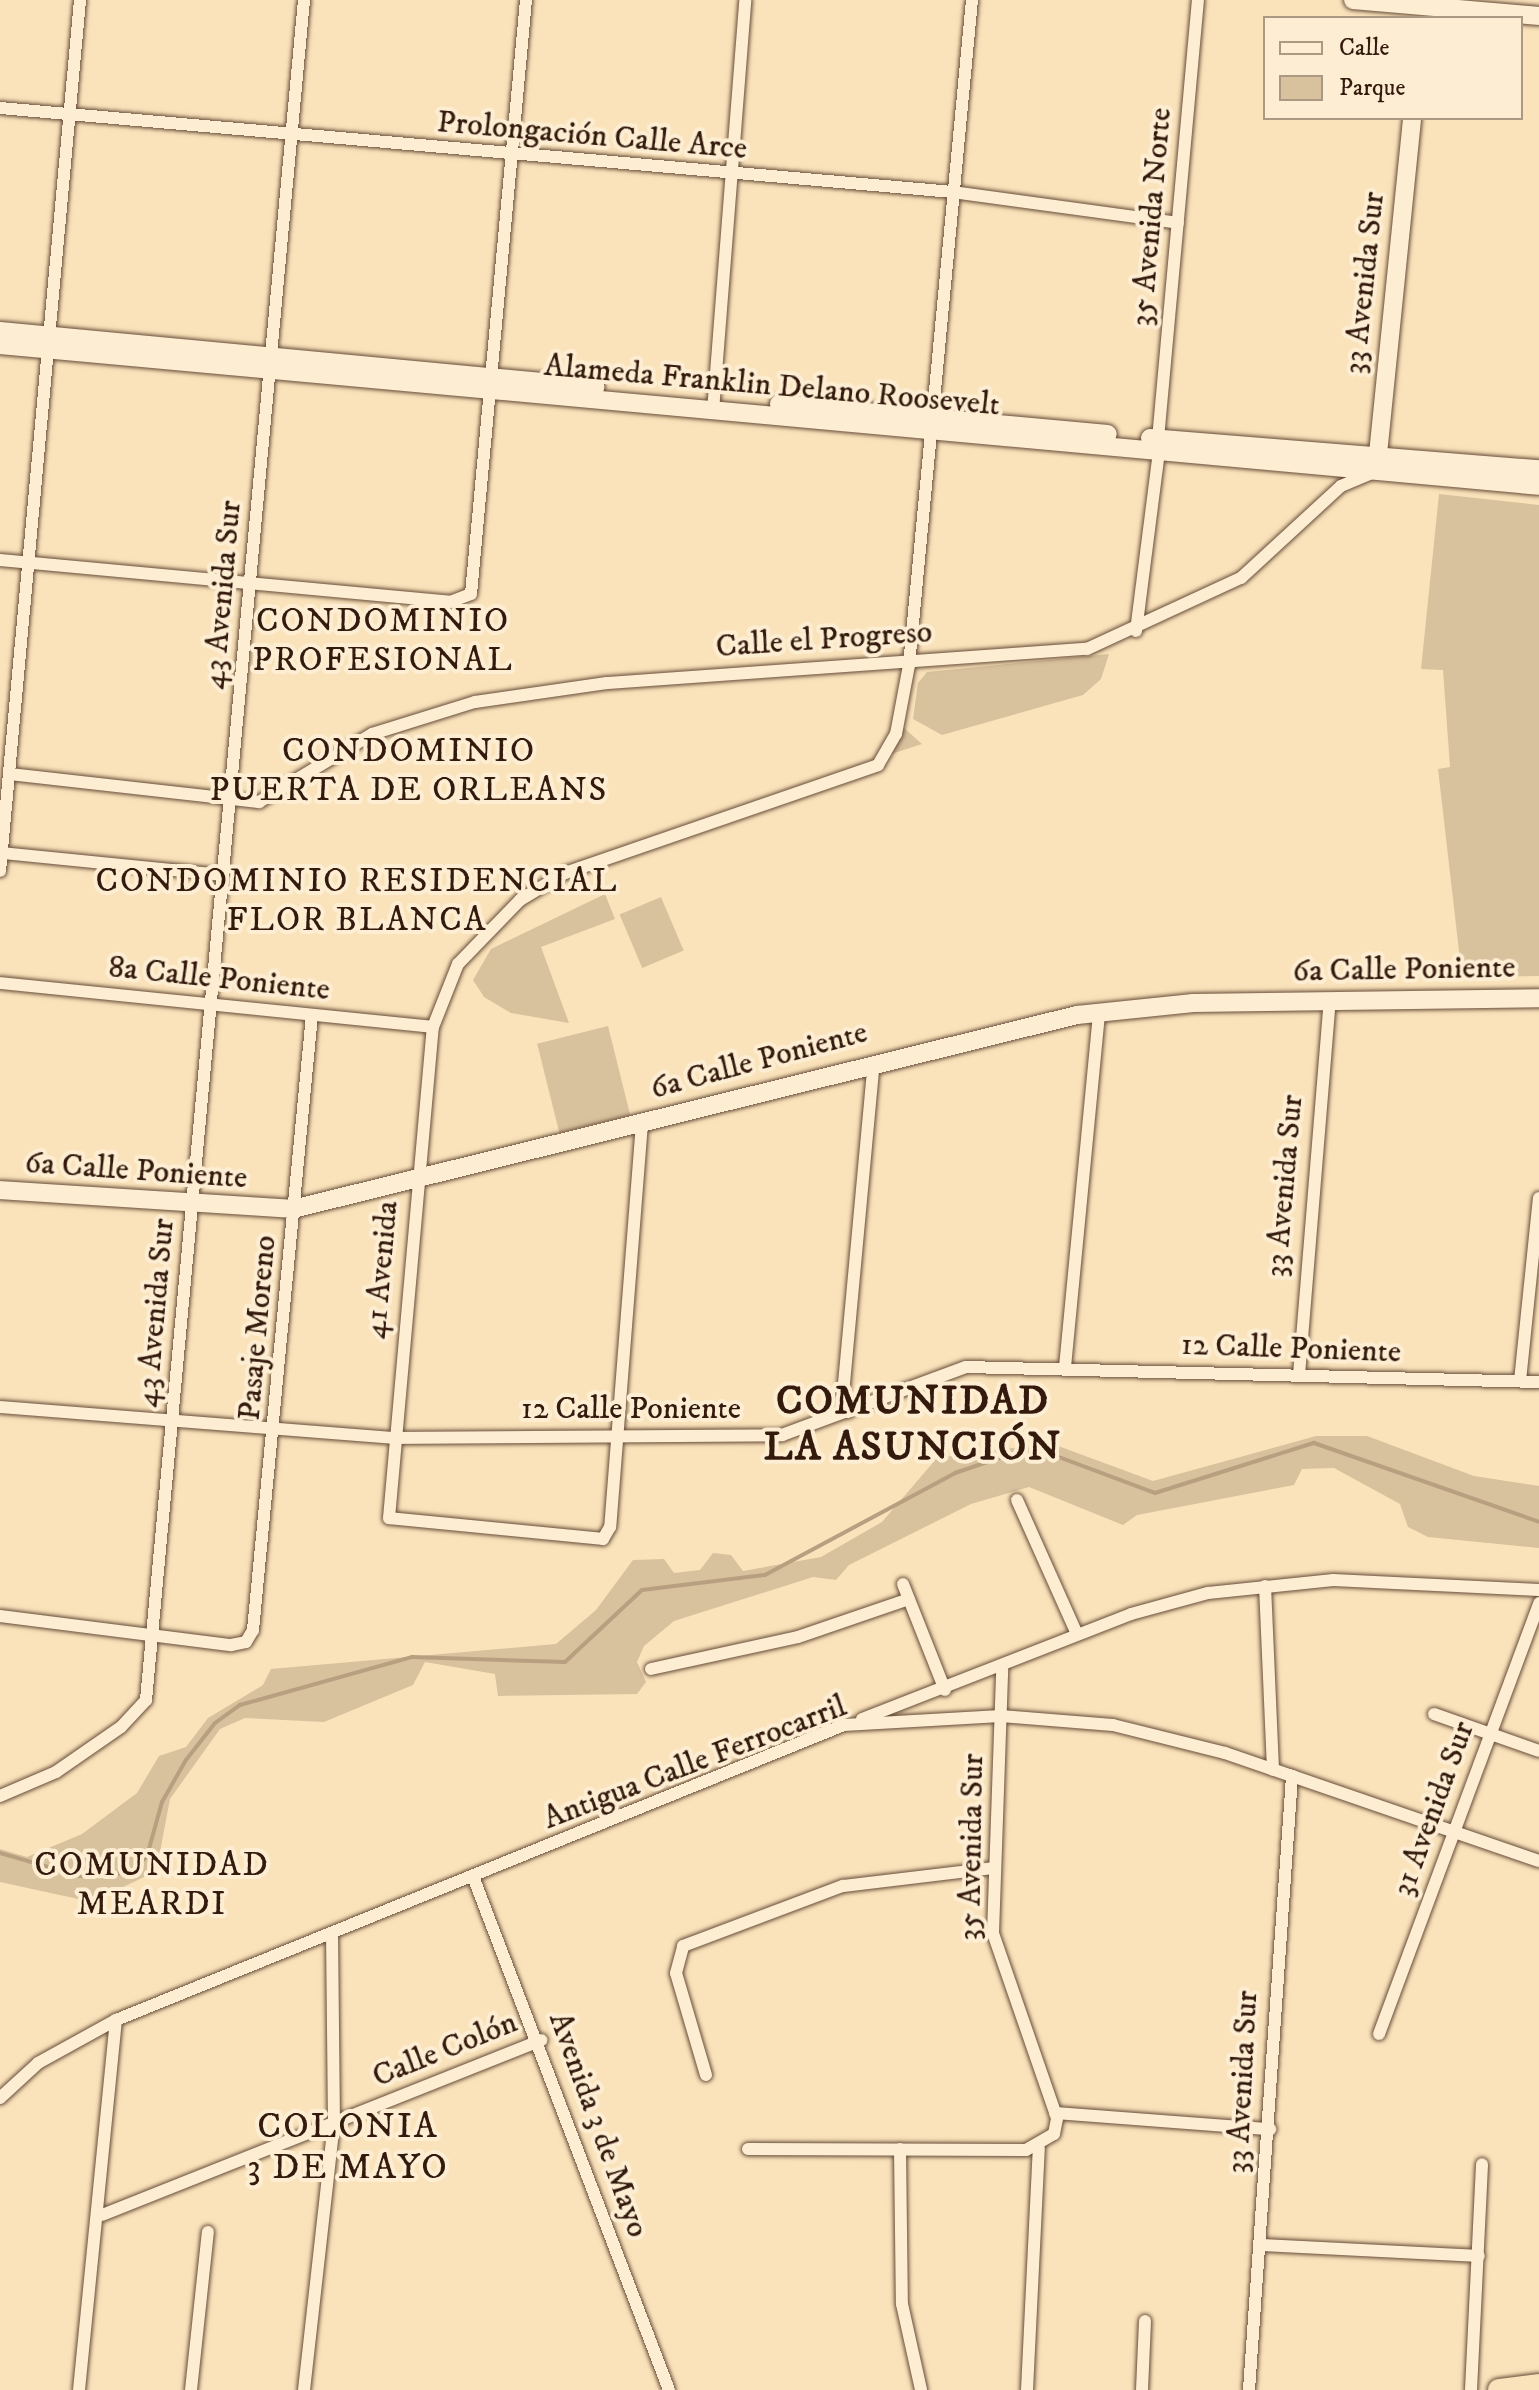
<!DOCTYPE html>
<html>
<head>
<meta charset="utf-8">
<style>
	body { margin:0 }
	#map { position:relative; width:1539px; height:2390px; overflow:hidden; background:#fae3bb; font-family:"IM FELL DW Pica",serif }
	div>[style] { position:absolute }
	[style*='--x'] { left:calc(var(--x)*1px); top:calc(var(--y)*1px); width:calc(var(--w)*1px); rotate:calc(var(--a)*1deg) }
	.green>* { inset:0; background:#d8c19d; transform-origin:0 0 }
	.stream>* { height:4px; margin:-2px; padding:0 2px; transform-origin:2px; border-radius:2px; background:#b79f80 }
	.roads { filter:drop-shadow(0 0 2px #664c38) drop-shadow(0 0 2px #664c38) }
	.street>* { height:12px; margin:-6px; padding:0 6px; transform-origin:6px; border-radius:6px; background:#fcedd3 }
	.secondary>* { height:18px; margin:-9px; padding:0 9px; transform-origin:9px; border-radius:9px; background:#fcedd3 }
	.highway>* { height:22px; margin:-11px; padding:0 11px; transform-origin:11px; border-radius:11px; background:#fae3bb }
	span { translate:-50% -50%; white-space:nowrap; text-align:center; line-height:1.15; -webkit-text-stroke:8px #fcedd3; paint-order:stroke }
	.street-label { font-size:32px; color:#341a0d }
	.neighbourhood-label { font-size:34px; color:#341a0d; letter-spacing:2px }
	.quarter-label { font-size:36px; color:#341a0d; letter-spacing:2px }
	.district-label { font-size:40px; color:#341a0d; font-weight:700; letter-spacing:2px }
	.legend { position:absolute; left:1263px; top:16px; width:260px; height:104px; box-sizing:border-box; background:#fcedd3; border:2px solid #ac9984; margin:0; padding:10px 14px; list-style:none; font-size:24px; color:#341a0d }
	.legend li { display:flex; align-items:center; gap:16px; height:40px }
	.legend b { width:40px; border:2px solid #ac9984 }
</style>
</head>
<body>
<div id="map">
	<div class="green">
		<div style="clip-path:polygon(1439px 494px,1539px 505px,1539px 976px,1462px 977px,1438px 769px,1450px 767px,1443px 670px,1421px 669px)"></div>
		<div style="clip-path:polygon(1109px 654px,1101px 679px,1083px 695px,942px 735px,913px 719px,918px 683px,927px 672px)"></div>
		<div style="clip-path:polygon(904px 728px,922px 744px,891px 754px)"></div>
		<div style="clip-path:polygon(605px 894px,615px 919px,541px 947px,569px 1023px,511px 1013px,484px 997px,473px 980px,491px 949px)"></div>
		<div style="left:661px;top:897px;width:58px;height:45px;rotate:67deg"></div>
		<div style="left:608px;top:1026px;width:92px;height:73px;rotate:76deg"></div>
		<div style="clip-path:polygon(1316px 1436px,1367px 1436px,1474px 1476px,1539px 1486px,1539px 1548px,1428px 1537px,1408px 1527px,1400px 1504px,1334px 1468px,1302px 1469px,1294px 1485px,1137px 1515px,1123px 1525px,1029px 1487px,971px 1504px,849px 1565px,836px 1580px,813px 1577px,674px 1621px,644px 1646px,637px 1662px,646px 1682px,637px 1694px,498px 1696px,495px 1674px,425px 1662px,413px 1685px,324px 1722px,245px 1718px,220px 1729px,170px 1799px,159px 1857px,144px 1877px,92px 1902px,0 1882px,0 1849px,27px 1857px,82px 1834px,137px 1793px,159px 1756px,186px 1747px,208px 1718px,263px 1685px,271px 1669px,556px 1644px,596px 1610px,633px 1560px,664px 1559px,674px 1573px,700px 1570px,713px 1553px,731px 1555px,743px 1571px,821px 1557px,882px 1522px,937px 1458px,1050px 1443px,1153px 1481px)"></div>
	</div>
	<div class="stream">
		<div style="--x:0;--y:1853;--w:82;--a:16.2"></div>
		<div style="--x:79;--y:1876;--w:50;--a:-3.4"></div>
		<div style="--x:129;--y:1873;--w:25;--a:-43"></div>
		<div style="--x:147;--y:1856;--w:56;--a:-74.5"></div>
		<div style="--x:162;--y:1802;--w:48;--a:-60.3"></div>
		<div style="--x:186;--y:1760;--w:47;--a:-51.9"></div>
		<div style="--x:215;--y:1723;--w:31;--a:-36"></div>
		<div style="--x:240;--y:1705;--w:179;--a:-15.6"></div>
		<div style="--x:412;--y:1657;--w:153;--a:1.9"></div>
		<div style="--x:565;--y:1662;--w:105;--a:-43.1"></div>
		<div style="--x:642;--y:1590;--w:124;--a:-7"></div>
		<div style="--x:765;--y:1575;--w:216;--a:-28.2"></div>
		<div style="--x:955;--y:1473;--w:81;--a:-18.7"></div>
		<div style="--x:1032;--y:1447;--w:131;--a:20.5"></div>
		<div style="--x:1155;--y:1493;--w:167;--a:-17.5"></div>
		<div style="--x:1314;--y:1443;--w:238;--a:19.3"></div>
	</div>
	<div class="roads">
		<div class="street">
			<div style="--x:0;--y:108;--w:957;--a:5.04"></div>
			<div style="--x:953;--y:192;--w:227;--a:7.8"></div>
			<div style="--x:713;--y:411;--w:412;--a:-85.5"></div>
			<div style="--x:1158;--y:439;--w:441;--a:-84.8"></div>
			<div style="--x:0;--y:560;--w:452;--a:5.3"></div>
			<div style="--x:450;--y:602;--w:22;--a:-21"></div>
			<div style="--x:471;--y:594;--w:597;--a:-84.71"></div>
			<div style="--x:1136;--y:631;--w:181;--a:-82.7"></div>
			<div style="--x:9;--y:774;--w:252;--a:6.4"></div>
			<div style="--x:259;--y:802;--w:132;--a:-31"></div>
			<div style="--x:372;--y:734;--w:108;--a:-17.3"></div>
			<div style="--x:475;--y:702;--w:133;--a:-8.2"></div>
			<div style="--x:607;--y:683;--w:481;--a:-4.1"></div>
			<div style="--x:1087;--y:649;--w:170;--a:-24.8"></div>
			<div style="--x:1241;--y:578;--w:136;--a:-42.6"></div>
			<div style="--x:1341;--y:486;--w:33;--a:-23"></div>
			<div style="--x:2;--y:853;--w:222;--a:5.7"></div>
			<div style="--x:0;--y:871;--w:875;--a:-84.75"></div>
			<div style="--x:0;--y:983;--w:435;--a:5.8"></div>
			<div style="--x:642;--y:1123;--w:405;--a:94.5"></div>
			<div style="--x:610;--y:1527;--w:14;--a:120"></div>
			<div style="--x:603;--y:1539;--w:215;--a:-174.4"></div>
			<div style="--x:389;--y:1518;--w:493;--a:-84.9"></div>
			<div style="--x:433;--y:1027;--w:68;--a:-68.4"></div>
			<div style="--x:458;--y:964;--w:89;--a:-45.9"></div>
			<div style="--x:520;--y:900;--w:52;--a:-31"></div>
			<div style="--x:565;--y:873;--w:331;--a:-19"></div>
			<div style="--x:878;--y:765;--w:36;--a:-60"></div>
			<div style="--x:896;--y:734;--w:70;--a:-79.3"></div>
			<div style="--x:909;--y:665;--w:668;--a:-84.59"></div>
			<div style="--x:1065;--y:1367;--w:357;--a:-84.5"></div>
			<div style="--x:1299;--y:1375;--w:375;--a:-85.3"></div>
			<div style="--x:1520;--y:1381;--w:184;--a:-84.1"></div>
			<div style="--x:0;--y:1407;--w:394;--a:4.5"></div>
			<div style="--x:393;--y:1438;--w:389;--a:-0.4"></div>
			<div style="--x:782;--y:1435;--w:196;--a:-20.3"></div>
			<div style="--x:966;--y:1367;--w:573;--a:1.5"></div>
			<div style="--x:848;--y:1412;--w:19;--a:-106"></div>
			<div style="--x:843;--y:1394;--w:333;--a:-84.7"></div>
			<div style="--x:1017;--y:1500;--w:147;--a:65.9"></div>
			<div style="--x:903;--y:1584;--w:114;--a:68.4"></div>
			<div style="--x:1265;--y:1586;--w:184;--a:87.5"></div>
			<div style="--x:0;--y:1616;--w:233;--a:7.2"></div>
			<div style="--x:231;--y:1645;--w:15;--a:-11"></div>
			<div style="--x:246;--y:1642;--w:14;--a:-60"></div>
			<div style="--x:253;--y:1630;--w:618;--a:-84.52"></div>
			<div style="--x:651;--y:1669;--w:150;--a:-12.3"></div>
			<div style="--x:798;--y:1637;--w:117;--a:-18.9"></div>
			<div style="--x:1434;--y:1714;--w:111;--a:19.4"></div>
			<div style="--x:862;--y:1719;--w:289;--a:-21.3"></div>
			<div style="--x:1131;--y:1614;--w:80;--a:-15.3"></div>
			<div style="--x:1208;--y:1593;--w:126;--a:-5.9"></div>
			<div style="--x:1333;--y:1580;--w:206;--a:2.8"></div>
			<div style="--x:0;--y:1796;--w:61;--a:-23.2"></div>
			<div style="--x:56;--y:1772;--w:79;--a:-34.7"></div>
			<div style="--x:121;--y:1727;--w:37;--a:-47"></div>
			<div style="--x:146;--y:1700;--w:1707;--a:-84.69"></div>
			<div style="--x:474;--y:1879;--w:547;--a:69.11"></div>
			<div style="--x:1379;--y:2034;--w:460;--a:-69.6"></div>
			<div style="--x:706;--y:2075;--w:106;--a:-106.4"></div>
			<div style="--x:676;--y:1973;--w:28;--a:-75"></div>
			<div style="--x:683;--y:1946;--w:171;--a:-20.6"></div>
			<div style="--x:843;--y:1886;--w:151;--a:-6.8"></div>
			<div style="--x:0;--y:2098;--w:52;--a:-42.6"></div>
			<div style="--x:38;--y:2063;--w:89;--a:-28.9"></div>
			<div style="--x:116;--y:2020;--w:785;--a:-22.06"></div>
			<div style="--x:844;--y:1725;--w:157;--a:-3.3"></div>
			<div style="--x:1001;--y:1716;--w:112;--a:4.6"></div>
			<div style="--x:1113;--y:1725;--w:115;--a:14"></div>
			<div style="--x:1225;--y:1753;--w:332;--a:19"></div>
			<div style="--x:1055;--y:2113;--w:216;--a:4.3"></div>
			<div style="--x:748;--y:2149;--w:278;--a:0.2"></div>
			<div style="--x:1026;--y:2150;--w:32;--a:-30"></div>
			<div style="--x:1054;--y:2134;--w:16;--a:-79"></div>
			<div style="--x:1057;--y:2118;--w:196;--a:-109.1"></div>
			<div style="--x:993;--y:1933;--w:264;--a:-88"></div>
			<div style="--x:900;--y:2149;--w:155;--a:89.3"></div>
			<div style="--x:902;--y:2304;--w:88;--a:77.5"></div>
			<div style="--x:102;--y:2215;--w:473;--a:-21.7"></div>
			<div style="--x:1263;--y:2245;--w:216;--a:2.9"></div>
			<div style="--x:79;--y:2390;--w:372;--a:-84.3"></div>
			<div style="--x:191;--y:2390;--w:159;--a:-83.9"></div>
			<div style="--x:304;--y:2390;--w:269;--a:-83.6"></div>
			<div style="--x:334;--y:2123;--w:186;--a:-90.6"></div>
			<div style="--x:1027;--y:2390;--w:242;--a:-87.2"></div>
			<div style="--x:1142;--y:2390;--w:69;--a:-87.5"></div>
			<div style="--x:1249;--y:2390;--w:616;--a:-85.99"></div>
			<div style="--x:1471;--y:2390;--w:226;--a:-87.2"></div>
		</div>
		<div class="secondary">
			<div style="--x:1353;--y:0;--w:187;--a:4.9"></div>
			<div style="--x:0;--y:331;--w:598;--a:5.38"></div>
			<div style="--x:0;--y:345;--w:1545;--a:5.23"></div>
			<div style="--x:779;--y:404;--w:330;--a:5.2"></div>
			<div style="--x:1150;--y:438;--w:390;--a:4.6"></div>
			<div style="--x:1377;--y:464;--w:348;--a:-84.2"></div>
			<div style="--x:0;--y:1190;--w:294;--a:3.7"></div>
			<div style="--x:293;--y:1209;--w:808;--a:-13.9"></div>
			<div style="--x:1077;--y:1015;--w:117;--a:-5.9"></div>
			<div style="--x:1193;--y:1003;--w:346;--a:-0.8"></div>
		</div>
		<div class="highway">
			<div style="--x:1499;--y:2390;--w:40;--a:-7.1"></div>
		</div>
	</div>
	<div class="street-label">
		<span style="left:592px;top:136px;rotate:5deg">Prolongación Calle Arce</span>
		<span style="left:1152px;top:217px;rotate:-85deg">35 Avenida Norte</span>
		<span style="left:1365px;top:283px;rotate:-84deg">33 Avenida Sur</span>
		<span style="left:772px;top:386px;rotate:5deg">Alameda Franklin Delano Roosevelt</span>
		<span style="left:223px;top:595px;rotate:-85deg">43 Avenida Sur</span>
		<span style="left:824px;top:640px;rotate:-4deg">Calle el Progreso</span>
		<span style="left:1404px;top:970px;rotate:-1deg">6a Calle Poniente</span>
		<span style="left:219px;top:979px;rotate:6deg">8a Calle Poniente</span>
		<span style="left:759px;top:1061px;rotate:-15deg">6a Calle Poniente</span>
		<span style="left:136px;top:1171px;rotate:4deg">6a Calle Poniente</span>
		<span style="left:1285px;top:1186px;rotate:-85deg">33 Avenida Sur</span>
		<span style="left:382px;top:1270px;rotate:-85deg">41 Avenida</span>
		<span style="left:156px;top:1313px;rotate:-85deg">43 Avenida Sur</span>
		<span style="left:258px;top:1328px;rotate:-85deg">Pasaje Moreno</span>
		<span style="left:1291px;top:1349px;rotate:2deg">12 Calle Poniente</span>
		<span style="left:631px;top:1409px">12 Calle Poniente</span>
		<span style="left:695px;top:1763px;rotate:-21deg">Antigua Calle Ferrocarril</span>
		<span style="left:1434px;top:1809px;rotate:-70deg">31 Avenida Sur</span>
		<span style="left:972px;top:1847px;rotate:-89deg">35 Avenida Sur</span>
		<span style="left:445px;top:2050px;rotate:-22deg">Calle Colón</span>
		<span style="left:1243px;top:2082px;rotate:-87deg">33 Avenida Sur</span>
		<span style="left:598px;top:2125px;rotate:70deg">Avenida 3 de Mayo</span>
	</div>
	<div class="neighbourhood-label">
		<span style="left:383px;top:641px">CONDOMINIO<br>PROFESIONAL</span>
		<span style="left:409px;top:771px">CONDOMINIO<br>PUERTA DE ORLEANS</span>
		<span style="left:357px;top:901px">CONDOMINIO RESIDENCIAL<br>FLOR BLANCA</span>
		<span style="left:152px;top:1885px">COMUNIDAD<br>MEARDI</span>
	</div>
	<div class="quarter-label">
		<span style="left:348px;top:2147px">COLONIA<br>3 DE MAYO</span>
	</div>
	<div class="district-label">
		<span style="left:913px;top:1425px">COMUNIDAD<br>LA ASUNCIÓN</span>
	</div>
	<ul class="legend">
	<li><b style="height:10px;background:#fcedd3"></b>Calle</li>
	<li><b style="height:22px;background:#d8c19d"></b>Parque</li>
	</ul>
</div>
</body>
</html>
